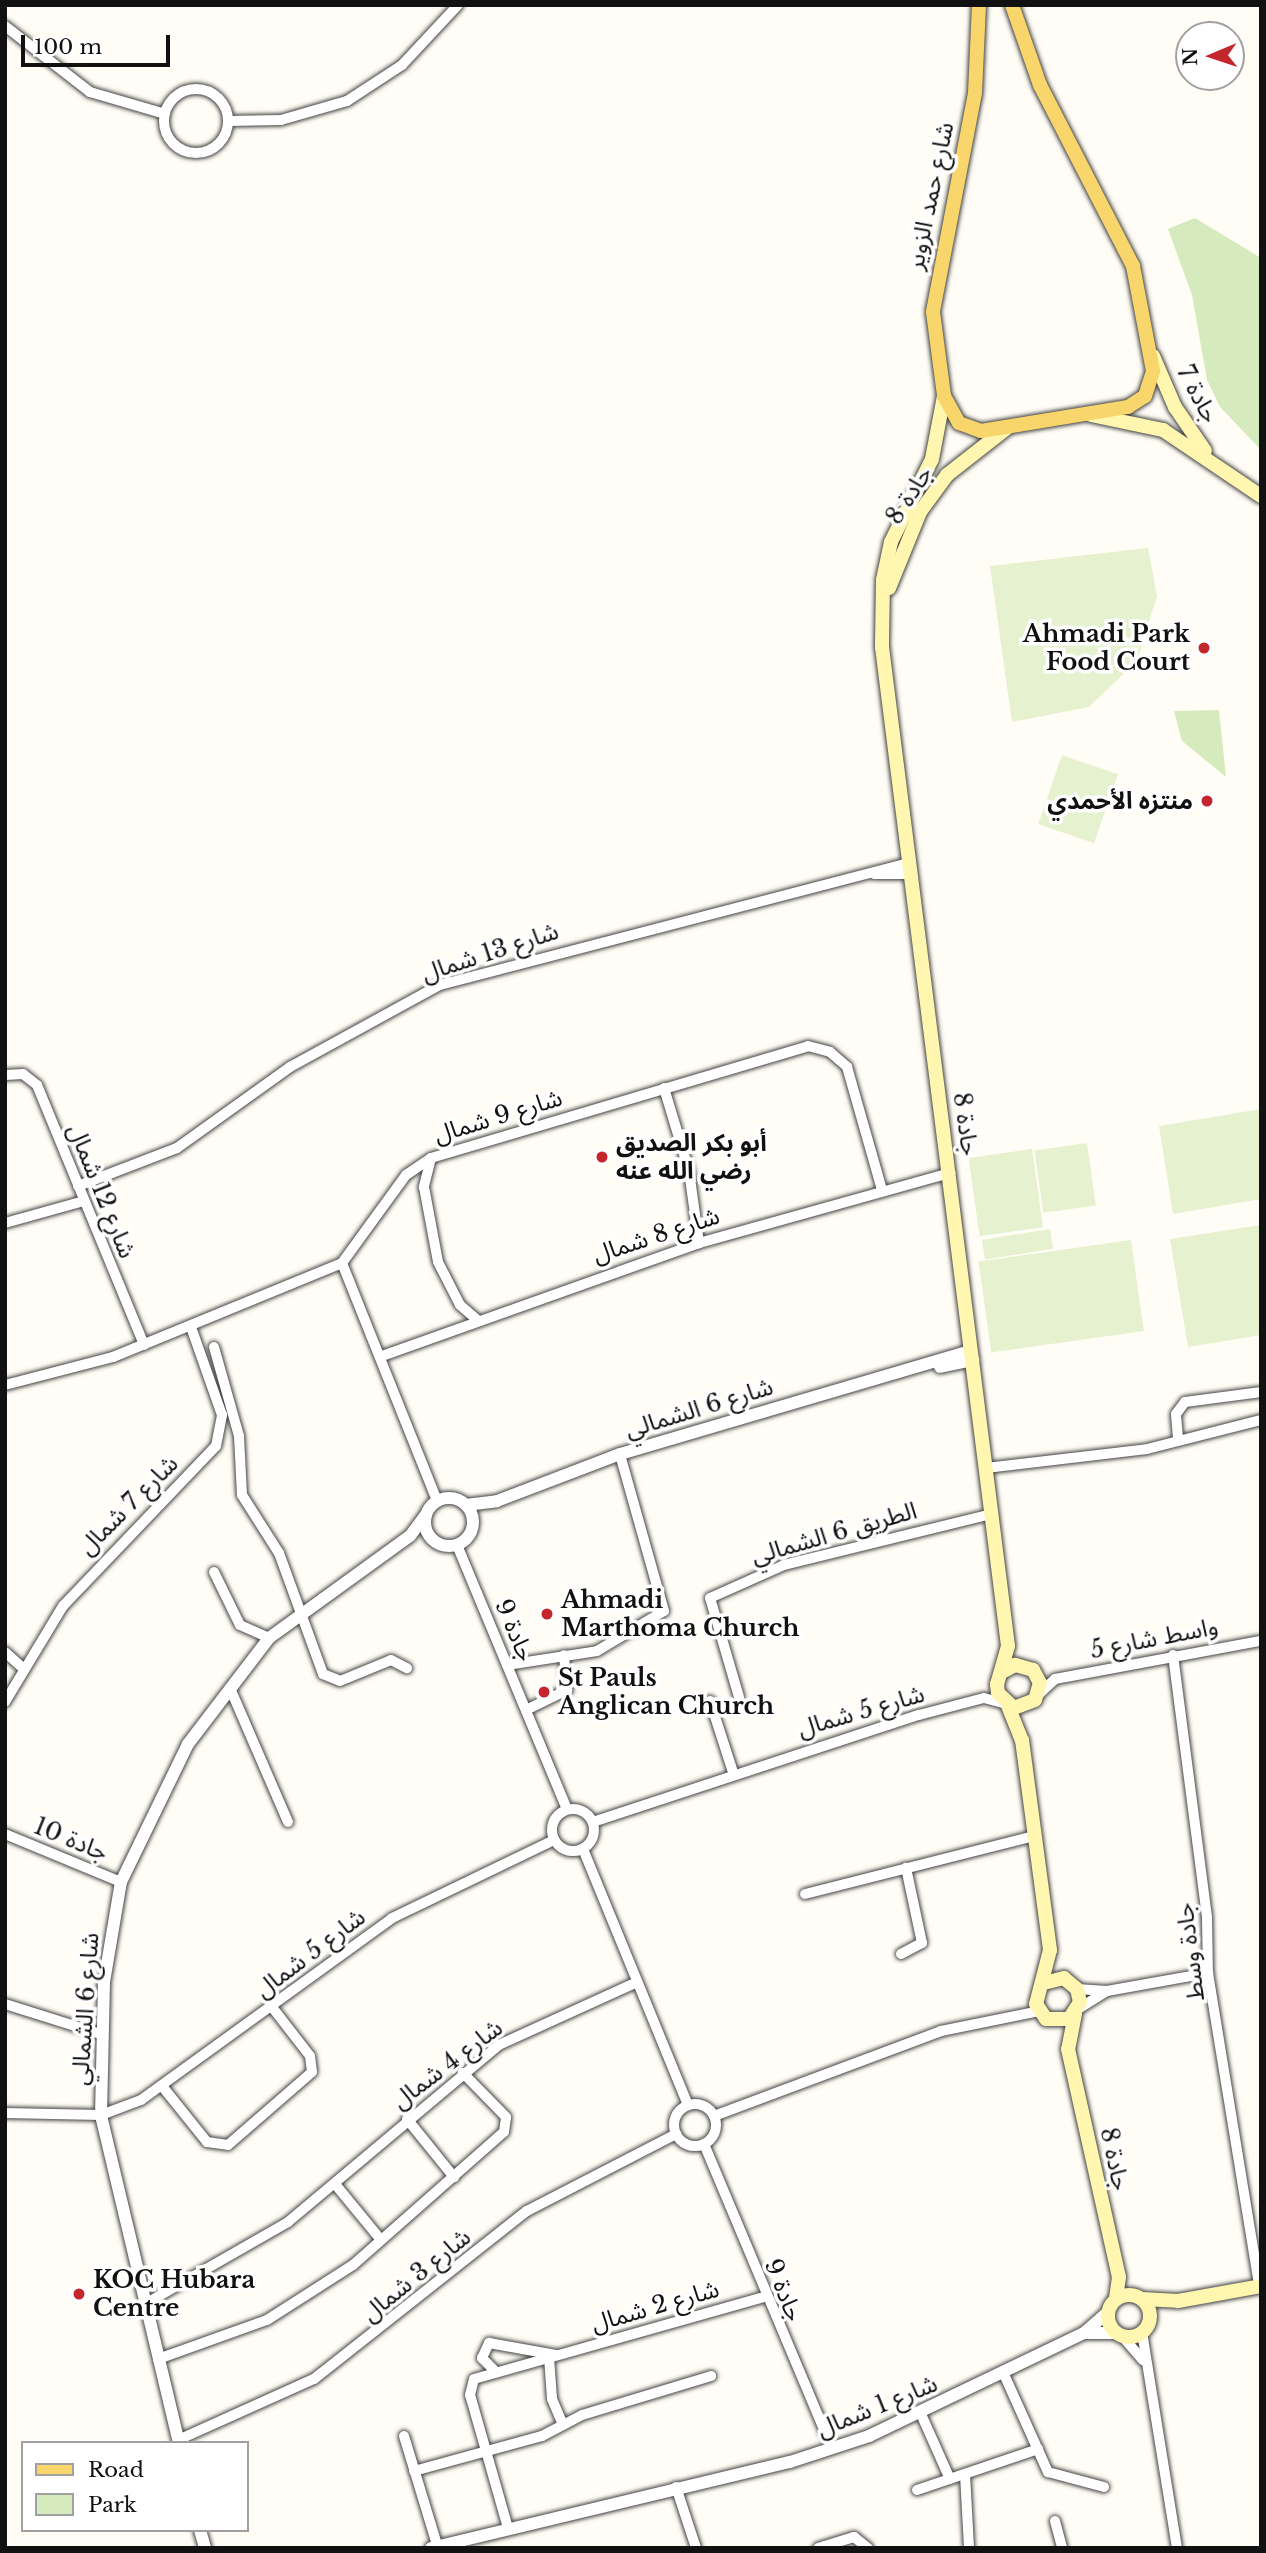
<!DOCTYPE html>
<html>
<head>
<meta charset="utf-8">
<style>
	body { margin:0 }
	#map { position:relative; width:1266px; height:2553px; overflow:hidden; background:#fffdf5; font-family:"Libre Baskerville","Noto Sans Arabic",serif }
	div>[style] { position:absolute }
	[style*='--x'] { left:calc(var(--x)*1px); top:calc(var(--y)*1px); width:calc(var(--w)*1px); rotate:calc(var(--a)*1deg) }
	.green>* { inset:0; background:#d5ebbd }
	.pitch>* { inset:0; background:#e6f2cf; transform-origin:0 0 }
	.roads { filter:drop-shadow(0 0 2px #444) drop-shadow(0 0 2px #444) }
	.minor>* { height:10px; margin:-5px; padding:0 5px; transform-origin:5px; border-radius:5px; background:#fff }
	.minor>.ring { margin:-5px; padding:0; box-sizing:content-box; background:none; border:10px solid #fff; border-radius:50% }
	.tertiary>* { height:12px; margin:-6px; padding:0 6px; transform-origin:6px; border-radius:6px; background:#fff }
	.tertiary>.ring { margin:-6px; padding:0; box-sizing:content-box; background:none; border:12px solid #fff; border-radius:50% }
	.secondary>* { height:14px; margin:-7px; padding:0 7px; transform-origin:7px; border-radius:7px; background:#fff6b0 }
	.secondary>.ring { margin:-7px; padding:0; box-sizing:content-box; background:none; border:14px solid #fff6b0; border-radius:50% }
	.primary>* { height:14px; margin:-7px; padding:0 7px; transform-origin:7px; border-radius:7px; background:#f9d66b }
	.dots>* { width:19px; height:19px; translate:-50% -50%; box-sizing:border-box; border:4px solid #fff; border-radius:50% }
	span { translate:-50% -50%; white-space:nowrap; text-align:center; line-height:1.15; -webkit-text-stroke:7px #fff; paint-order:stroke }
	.street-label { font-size:24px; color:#111 }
	.poi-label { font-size:24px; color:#111; font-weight:700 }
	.right { translate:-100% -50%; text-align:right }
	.left { translate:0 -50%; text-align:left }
	.frame { position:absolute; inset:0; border:7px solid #111; pointer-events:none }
	.legend { position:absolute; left:21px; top:2441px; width:228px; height:91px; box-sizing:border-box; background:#fff; border:2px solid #a0a0a0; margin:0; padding:9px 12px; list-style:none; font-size:21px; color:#111 }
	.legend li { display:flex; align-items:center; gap:14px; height:35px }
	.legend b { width:35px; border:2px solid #a0a0a0 }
	.north { position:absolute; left:1175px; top:21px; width:70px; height:70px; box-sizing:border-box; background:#fff; border:2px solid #a0a0a0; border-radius:50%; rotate:268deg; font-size:19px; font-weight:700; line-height:28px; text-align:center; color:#111 }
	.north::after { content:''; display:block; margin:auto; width:24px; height:32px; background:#c4262e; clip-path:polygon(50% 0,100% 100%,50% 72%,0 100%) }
	.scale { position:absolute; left:21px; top:35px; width:149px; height:32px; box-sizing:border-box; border:4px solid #111; border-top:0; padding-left:9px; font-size:21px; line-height:24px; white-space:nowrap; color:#111; -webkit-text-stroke:5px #fff; paint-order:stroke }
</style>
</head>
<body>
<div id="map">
	<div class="green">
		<div style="clip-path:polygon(1195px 218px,1261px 258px,1261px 450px,1220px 407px,1207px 380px,1192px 295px,1168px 229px)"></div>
		<div style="clip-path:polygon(1219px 710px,1226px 777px,1182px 741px,1174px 711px)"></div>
	</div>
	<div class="pitch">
		<div style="clip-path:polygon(1148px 548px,1157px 596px,1137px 661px,1089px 707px,1012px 722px,990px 566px)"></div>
		<div style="left:1062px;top:755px;width:59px;height:73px;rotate:19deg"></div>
		<div style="clip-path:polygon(1261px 1109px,1261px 1199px,1173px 1214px,1159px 1126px)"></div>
		<div style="left:1087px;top:1143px;width:63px;height:53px;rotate:82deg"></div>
		<div style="left:1032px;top:1149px;width:79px;height:64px;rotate:82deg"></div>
		<div style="clip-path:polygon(1261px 1225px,1261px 1335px,1188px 1347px,1170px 1239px)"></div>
		<div style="left:1050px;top:1229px;width:20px;height:69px;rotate:81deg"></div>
		<div style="left:1131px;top:1240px;width:92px;height:154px;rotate:82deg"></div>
	</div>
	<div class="roads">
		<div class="minor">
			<div style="--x:5;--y:26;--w:108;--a:37.8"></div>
			<div style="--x:90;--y:92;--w:78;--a:16.3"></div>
			<div class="ring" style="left:164px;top:89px;width:54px;height:54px"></div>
			<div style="--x:228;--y:121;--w:53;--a:-1.1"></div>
			<div style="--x:281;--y:120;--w:69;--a:-16.1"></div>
			<div style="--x:347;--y:101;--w:66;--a:-33.2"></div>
			<div style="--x:402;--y:65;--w:82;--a:-47"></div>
			<div style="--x:874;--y:874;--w:35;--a:0"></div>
			<div style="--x:5;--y:1075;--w:18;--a:-3"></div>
			<div style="--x:23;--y:1074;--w:18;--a:38"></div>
			<div style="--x:37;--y:1085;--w:281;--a:67.6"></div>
			<div style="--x:664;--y:1088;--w:87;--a:73.2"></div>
			<div style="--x:689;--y:1171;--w:73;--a:82.1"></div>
			<div style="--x:431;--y:1158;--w:30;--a:104"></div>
			<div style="--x:424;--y:1187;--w:76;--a:79.4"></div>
			<div style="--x:438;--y:1262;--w:48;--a:62.9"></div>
			<div style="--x:460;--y:1305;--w:23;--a:41"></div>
			<div style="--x:78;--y:1186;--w:106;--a:-21"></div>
			<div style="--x:177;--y:1148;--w:139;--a:-35.6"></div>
			<div style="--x:290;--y:1067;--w:171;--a:-28.7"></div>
			<div style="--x:440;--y:985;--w:484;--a:-14.6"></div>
			<div style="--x:5;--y:1223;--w:82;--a:-15.6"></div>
			<div style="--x:342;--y:1263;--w:256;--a:68.2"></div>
			<div style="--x:214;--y:1347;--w:92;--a:74.3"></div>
			<div style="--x:239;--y:1436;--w:59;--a:87.1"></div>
			<div style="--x:242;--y:1495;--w:69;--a:57.5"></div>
			<div style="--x:279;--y:1553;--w:129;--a:70"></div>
			<div style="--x:323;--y:1674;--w:18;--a:22"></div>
			<div style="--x:340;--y:1681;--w:55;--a:-22.4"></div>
			<div style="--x:391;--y:1660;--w:18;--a:27"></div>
			<div style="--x:382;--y:1356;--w:337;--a:-19.6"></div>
			<div style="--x:699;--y:1243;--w:261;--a:-15.6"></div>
			<div style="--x:5;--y:1385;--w:112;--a:-14.5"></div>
			<div style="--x:113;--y:1357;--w:248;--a:-22.3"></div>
			<div style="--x:342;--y:1263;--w:109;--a:-54"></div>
			<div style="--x:406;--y:1175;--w:30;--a:-34"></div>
			<div style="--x:431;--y:1158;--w:393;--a:-16.5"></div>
			<div style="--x:808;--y:1046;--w:23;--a:15"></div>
			<div style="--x:830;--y:1052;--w:23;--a:41"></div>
			<div style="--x:847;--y:1067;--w:128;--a:74.1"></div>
			<div style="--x:1178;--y:1438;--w:24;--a:-95"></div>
			<div style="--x:1176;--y:1414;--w:15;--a:-53"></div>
			<div style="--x:1185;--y:1402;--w:77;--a:-7.5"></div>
			<div style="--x:986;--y:1468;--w:162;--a:-6.7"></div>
			<div style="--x:1147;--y:1449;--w:118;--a:-14.3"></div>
			<div style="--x:457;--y:1545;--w:286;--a:67.4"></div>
			<div style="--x:214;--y:1572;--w:59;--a:63.9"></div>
			<div style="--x:240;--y:1625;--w:32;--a:24"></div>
			<div style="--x:5;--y:1652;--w:24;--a:42"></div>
			<div style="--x:1173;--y:1655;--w:265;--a:82.6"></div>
			<div style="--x:1207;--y:1918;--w:55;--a:89"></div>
			<div style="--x:1208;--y:1973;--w:317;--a:80.7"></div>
			<div style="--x:507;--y:1665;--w:91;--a:-8.8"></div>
			<div style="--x:597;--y:1651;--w:78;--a:-30.8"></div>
			<div style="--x:664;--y:1611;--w:163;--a:-105.7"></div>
			<div style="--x:230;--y:1688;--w:146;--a:66.6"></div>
			<div style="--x:1039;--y:1694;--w:22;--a:-43"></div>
			<div style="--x:1055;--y:1679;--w:209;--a:-10.5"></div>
			<div style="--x:739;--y:1697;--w:103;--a:-106.3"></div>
			<div style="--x:710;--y:1598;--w:81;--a:-24"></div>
			<div style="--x:784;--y:1565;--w:214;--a:-13.8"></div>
			<div style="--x:710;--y:1701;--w:75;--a:72.1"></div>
			<div style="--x:5;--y:1702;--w:112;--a:-58.9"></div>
			<div style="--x:63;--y:1606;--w:221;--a:-46.3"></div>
			<div style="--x:216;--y:1446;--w:32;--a:-79"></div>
			<div style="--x:222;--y:1415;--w:93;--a:-109.4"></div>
			<div style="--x:526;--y:1710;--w:46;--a:-26"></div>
			<div style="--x:567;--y:1690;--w:35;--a:-95"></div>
			<div class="ring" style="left:552px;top:1809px;width:32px;height:32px"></div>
			<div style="--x:593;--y:1822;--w:343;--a:-18.2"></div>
			<div style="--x:919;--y:1715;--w:67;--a:-14.7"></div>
			<div style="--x:984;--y:1698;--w:23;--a:15"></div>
			<div style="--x:5;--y:1834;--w:126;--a:22.5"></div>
			<div style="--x:583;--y:1849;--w:277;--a:67.7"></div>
			<div style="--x:805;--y:1894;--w:237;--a:-14.2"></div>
			<div style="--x:901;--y:1954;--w:24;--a:-28"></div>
			<div style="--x:922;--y:1943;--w:77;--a:-102"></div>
			<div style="--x:1077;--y:1989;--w:30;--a:4"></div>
			<div style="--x:1107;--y:1991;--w:103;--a:-10.1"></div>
			<div style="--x:5;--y:2004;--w:100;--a:17.5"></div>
			<div style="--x:1078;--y:2009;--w:34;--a:-32"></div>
			<div style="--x:162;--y:2086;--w:72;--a:51.2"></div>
			<div style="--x:207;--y:2142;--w:21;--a:8"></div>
			<div style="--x:228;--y:2145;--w:111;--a:-41"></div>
			<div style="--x:312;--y:2072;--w:16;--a:-97"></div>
			<div style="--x:310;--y:2056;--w:62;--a:-127.8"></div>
			<div class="ring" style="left:674px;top:2104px;width:32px;height:32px"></div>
			<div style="--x:5;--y:2113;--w:96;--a:1.2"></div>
			<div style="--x:101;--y:2115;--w:43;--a:-20.6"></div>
			<div style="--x:141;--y:2100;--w:310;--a:-35.9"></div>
			<div style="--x:392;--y:1918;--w:180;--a:-25.7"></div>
			<div style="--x:714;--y:2116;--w:242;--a:-20.5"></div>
			<div style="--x:941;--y:2031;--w:100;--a:-11.5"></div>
			<div style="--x:407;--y:2119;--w:75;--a:51"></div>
			<div style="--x:704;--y:2144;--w:330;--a:67.2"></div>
			<div style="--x:335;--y:2184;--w:72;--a:50.6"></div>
			<div style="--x:145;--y:2304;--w:165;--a:-29.8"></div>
			<div style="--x:288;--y:2222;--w:275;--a:-40"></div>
			<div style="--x:499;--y:2045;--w:152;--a:-24.5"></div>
			<div style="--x:1142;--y:2332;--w:219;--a:80.8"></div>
			<div style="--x:1122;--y:2336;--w:32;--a:49"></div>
			<div style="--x:549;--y:2357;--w:42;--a:85.9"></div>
			<div style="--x:552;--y:2399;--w:28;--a:67"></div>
			<div style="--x:158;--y:2359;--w:116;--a:-19.7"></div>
			<div style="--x:267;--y:2320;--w:102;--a:-32.6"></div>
			<div style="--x:353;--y:2265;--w:201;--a:-41.4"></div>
			<div style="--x:504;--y:2132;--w:15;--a:-82"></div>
			<div style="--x:506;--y:2117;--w:62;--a:-134.3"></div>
			<div style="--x:496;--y:2372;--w:20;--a:-135"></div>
			<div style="--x:482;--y:2358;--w:17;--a:-65"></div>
			<div style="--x:489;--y:2343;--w:68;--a:10.2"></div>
			<div style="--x:1003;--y:2372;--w:110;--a:65.8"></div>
			<div style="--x:1048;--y:2472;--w:58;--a:15"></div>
			<div style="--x:921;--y:2414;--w:71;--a:66"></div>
			<div style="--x:404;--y:2436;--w:117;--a:73.1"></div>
			<div style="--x:178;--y:2440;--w:149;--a:-24.2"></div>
			<div style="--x:314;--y:2379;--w:271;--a:-38.3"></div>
			<div style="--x:527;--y:2211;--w:168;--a:-27.3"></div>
			<div style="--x:414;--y:2471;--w:133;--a:-15.3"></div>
			<div style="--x:542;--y:2436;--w:45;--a:-27.7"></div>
			<div style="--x:582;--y:2415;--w:135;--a:-16.8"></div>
			<div style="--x:965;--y:2474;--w:74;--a:86.9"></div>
			<div style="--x:676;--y:2487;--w:64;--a:71.8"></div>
			<div style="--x:917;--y:2490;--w:128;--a:-18.7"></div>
			<div style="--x:1055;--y:2521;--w:28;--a:75"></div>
			<div style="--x:508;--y:2528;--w:138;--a:-105.9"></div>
			<div style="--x:470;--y:2395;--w:16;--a:-76"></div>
			<div style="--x:474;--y:2379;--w:300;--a:-15.8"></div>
			<div style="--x:818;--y:2548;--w:38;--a:-17"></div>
			<div style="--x:854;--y:2537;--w:18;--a:38"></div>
		</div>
		<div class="tertiary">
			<div style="--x:940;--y:1367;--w:34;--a:-12"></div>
			<div class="ring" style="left:425px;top:1498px;width:36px;height:36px"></div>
			<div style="--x:466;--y:1505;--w:31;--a:-7"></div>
			<div style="--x:497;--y:1501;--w:132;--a:-20.9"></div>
			<div style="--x:620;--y:1454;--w:366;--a:-16.4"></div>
			<div style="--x:1084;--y:2333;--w:33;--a:0"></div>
			<div style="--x:179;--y:2443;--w:337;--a:-103.4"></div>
			<div style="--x:101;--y:2115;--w:133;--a:-88.7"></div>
			<div style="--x:104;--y:1982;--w:101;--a:-80.4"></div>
			<div style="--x:121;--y:1882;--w:153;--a:-64.1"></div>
			<div style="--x:188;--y:1744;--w:133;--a:-52.6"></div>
			<div style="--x:269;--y:1638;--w:174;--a:-35.9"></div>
			<div style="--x:410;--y:1536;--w:26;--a:-53"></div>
			<div style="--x:200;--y:2530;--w:19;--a:74"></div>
			<div style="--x:431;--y:2548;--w:369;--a:-13.5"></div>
			<div style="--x:790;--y:2462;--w:83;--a:-18.2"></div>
			<div style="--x:869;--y:2436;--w:238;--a:-25.6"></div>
			<div style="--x:1084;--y:2333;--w:33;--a:-41"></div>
		</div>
		<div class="secondary">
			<div style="--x:1153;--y:356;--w:56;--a:66.7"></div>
			<div style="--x:1175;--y:407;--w:53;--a:55.7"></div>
			<div style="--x:944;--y:396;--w:64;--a:100.8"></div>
			<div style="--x:932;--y:459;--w:93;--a:116.3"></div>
			<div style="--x:891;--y:542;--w:39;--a:102"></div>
			<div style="--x:883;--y:580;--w:67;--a:90.9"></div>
			<div style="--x:882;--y:647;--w:1007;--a:82.81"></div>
			<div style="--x:1008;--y:1646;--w:40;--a:106"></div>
			<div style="--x:997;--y:1684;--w:9;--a:84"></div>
			<div style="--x:998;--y:1693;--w:22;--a:43"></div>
			<div style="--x:1014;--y:1708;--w:22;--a:-21"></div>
			<div style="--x:1035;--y:1700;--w:18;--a:-74"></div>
			<div style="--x:1040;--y:1683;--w:15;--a:-118"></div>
			<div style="--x:1033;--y:1670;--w:19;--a:-164"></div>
			<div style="--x:1015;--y:1665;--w:15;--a:152"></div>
			<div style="--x:1091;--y:415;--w:74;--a:11.8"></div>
			<div style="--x:1163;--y:430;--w:118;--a:34"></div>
			<div style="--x:889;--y:588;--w:82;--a:-67.8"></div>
			<div style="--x:920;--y:512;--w:46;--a:-53.9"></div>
			<div style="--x:947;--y:475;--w:76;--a:-38.1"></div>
			<div style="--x:1008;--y:1706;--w:37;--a:68"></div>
			<div style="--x:1022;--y:1740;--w:212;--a:82.4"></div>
			<div style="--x:1050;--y:1950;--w:56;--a:104.5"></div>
			<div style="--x:1036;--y:2004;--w:18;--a:56"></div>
			<div style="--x:1046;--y:2019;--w:23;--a:0"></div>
			<div style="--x:1069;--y:2019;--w:20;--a:-57"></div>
			<div style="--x:1080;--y:2002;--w:13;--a:-103"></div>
			<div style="--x:1077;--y:1989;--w:17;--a:-140"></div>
			<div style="--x:1064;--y:1978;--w:21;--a:166"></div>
			<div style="--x:1075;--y:2014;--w:36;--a:101"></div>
			<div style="--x:1068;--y:2049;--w:234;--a:77.4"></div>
			<div style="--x:1119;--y:2277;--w:22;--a:98"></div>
			<div class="ring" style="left:1108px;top:2295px;width:28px;height:28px"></div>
			<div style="--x:1142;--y:2299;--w:36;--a:3"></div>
			<div style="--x:1178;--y:2301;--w:84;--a:-10.2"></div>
		</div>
		<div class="primary">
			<div style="--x:979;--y:5;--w:88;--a:92.6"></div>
			<div style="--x:975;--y:93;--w:223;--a:100.9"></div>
			<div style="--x:933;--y:312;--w:85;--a:82.5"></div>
			<div style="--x:944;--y:396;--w:31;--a:61"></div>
			<div style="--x:959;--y:423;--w:23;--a:20"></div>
			<div style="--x:981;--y:431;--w:149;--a:-9.3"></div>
			<div style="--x:1128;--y:407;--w:20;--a:-33"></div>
			<div style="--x:1145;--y:396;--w:26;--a:-72"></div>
			<div style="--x:1153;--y:371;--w:107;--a:-100.8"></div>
			<div style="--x:1133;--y:266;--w:203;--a:-117.2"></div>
			<div style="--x:1040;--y:85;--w:85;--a:-109.3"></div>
		</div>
	</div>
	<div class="dots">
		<div style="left:1204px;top:648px;background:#c4262e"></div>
		<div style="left:1207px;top:801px;background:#c4262e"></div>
		<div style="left:602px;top:1157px;background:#c4262e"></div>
		<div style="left:547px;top:1614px;background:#c4262e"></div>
		<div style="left:544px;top:1692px;background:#c4262e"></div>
		<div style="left:79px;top:2294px;background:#c4262e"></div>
	</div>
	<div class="street-label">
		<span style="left:930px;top:196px;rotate:-78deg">شارع حمد الزوير</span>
		<span style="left:1198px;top:394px;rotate:62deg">جادة 7</span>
		<span style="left:909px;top:495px;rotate:-57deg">جادة 8</span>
		<span style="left:490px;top:952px;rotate:-18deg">شارع 13 شمال</span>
		<span style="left:498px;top:1116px;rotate:-17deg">شارع 9 شمال</span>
		<span style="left:966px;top:1124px;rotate:82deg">جادة 8</span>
		<span style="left:102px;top:1191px;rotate:68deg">شارع 12 شمال</span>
		<span style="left:656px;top:1235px;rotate:-18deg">شارع 8 شمال</span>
		<span style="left:699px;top:1408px;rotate:-17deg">شارع 6 الشمالي</span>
		<span style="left:128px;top:1505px;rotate:-45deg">شارع 7 شمال</span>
		<span style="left:834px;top:1533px;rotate:-16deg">الطريق 6 الشمالي</span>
		<span style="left:515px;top:1630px;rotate:67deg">جادة 9</span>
		<span style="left:1154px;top:1638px;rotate:-11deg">واسط شارع 5</span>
		<span style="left:861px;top:1711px;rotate:-16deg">شارع 5 شمال</span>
		<span style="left:71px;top:1839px;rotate:22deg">جادة 10</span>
		<span style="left:1190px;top:1952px;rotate:-97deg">جادة وسط</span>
		<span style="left:310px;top:1953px;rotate:-37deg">شارع 5 شمال</span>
		<span style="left:85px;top:2009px;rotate:-86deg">شارع 6 الشمالي</span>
		<span style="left:447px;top:2064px;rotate:-37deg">شارع 4 شمال</span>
		<span style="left:1115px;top:2159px;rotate:78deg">جادة 8</span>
		<span style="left:416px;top:2275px;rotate:-39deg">شارع 3 شمال</span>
		<span style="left:784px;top:2290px;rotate:68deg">جادة 9</span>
		<span style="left:655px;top:2306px;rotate:-16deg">شارع 2 شمال</span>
		<span style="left:877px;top:2406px;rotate:-22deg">شارع 1 شمال</span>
	</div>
	<div class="poi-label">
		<span class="right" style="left:1190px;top:648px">Ahmadi Park<br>Food Court</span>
		<span class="right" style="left:1193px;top:801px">منتزه الأحمدي</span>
		<span class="left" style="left:616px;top:1157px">أبو بكر الصديق<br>رضي الله عنه</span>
		<span class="left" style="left:561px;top:1614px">Ahmadi<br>Marthoma Church</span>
		<span class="left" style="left:558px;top:1692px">St Pauls<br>Anglican Church</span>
		<span class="left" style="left:93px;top:2294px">KOC Hubara<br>Centre</span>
	</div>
	<div class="frame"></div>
	<ul class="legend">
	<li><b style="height:9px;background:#f9d66b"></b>Road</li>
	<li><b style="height:19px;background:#d5ebbd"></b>Park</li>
	</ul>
	<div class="north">N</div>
	<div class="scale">100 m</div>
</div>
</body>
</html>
